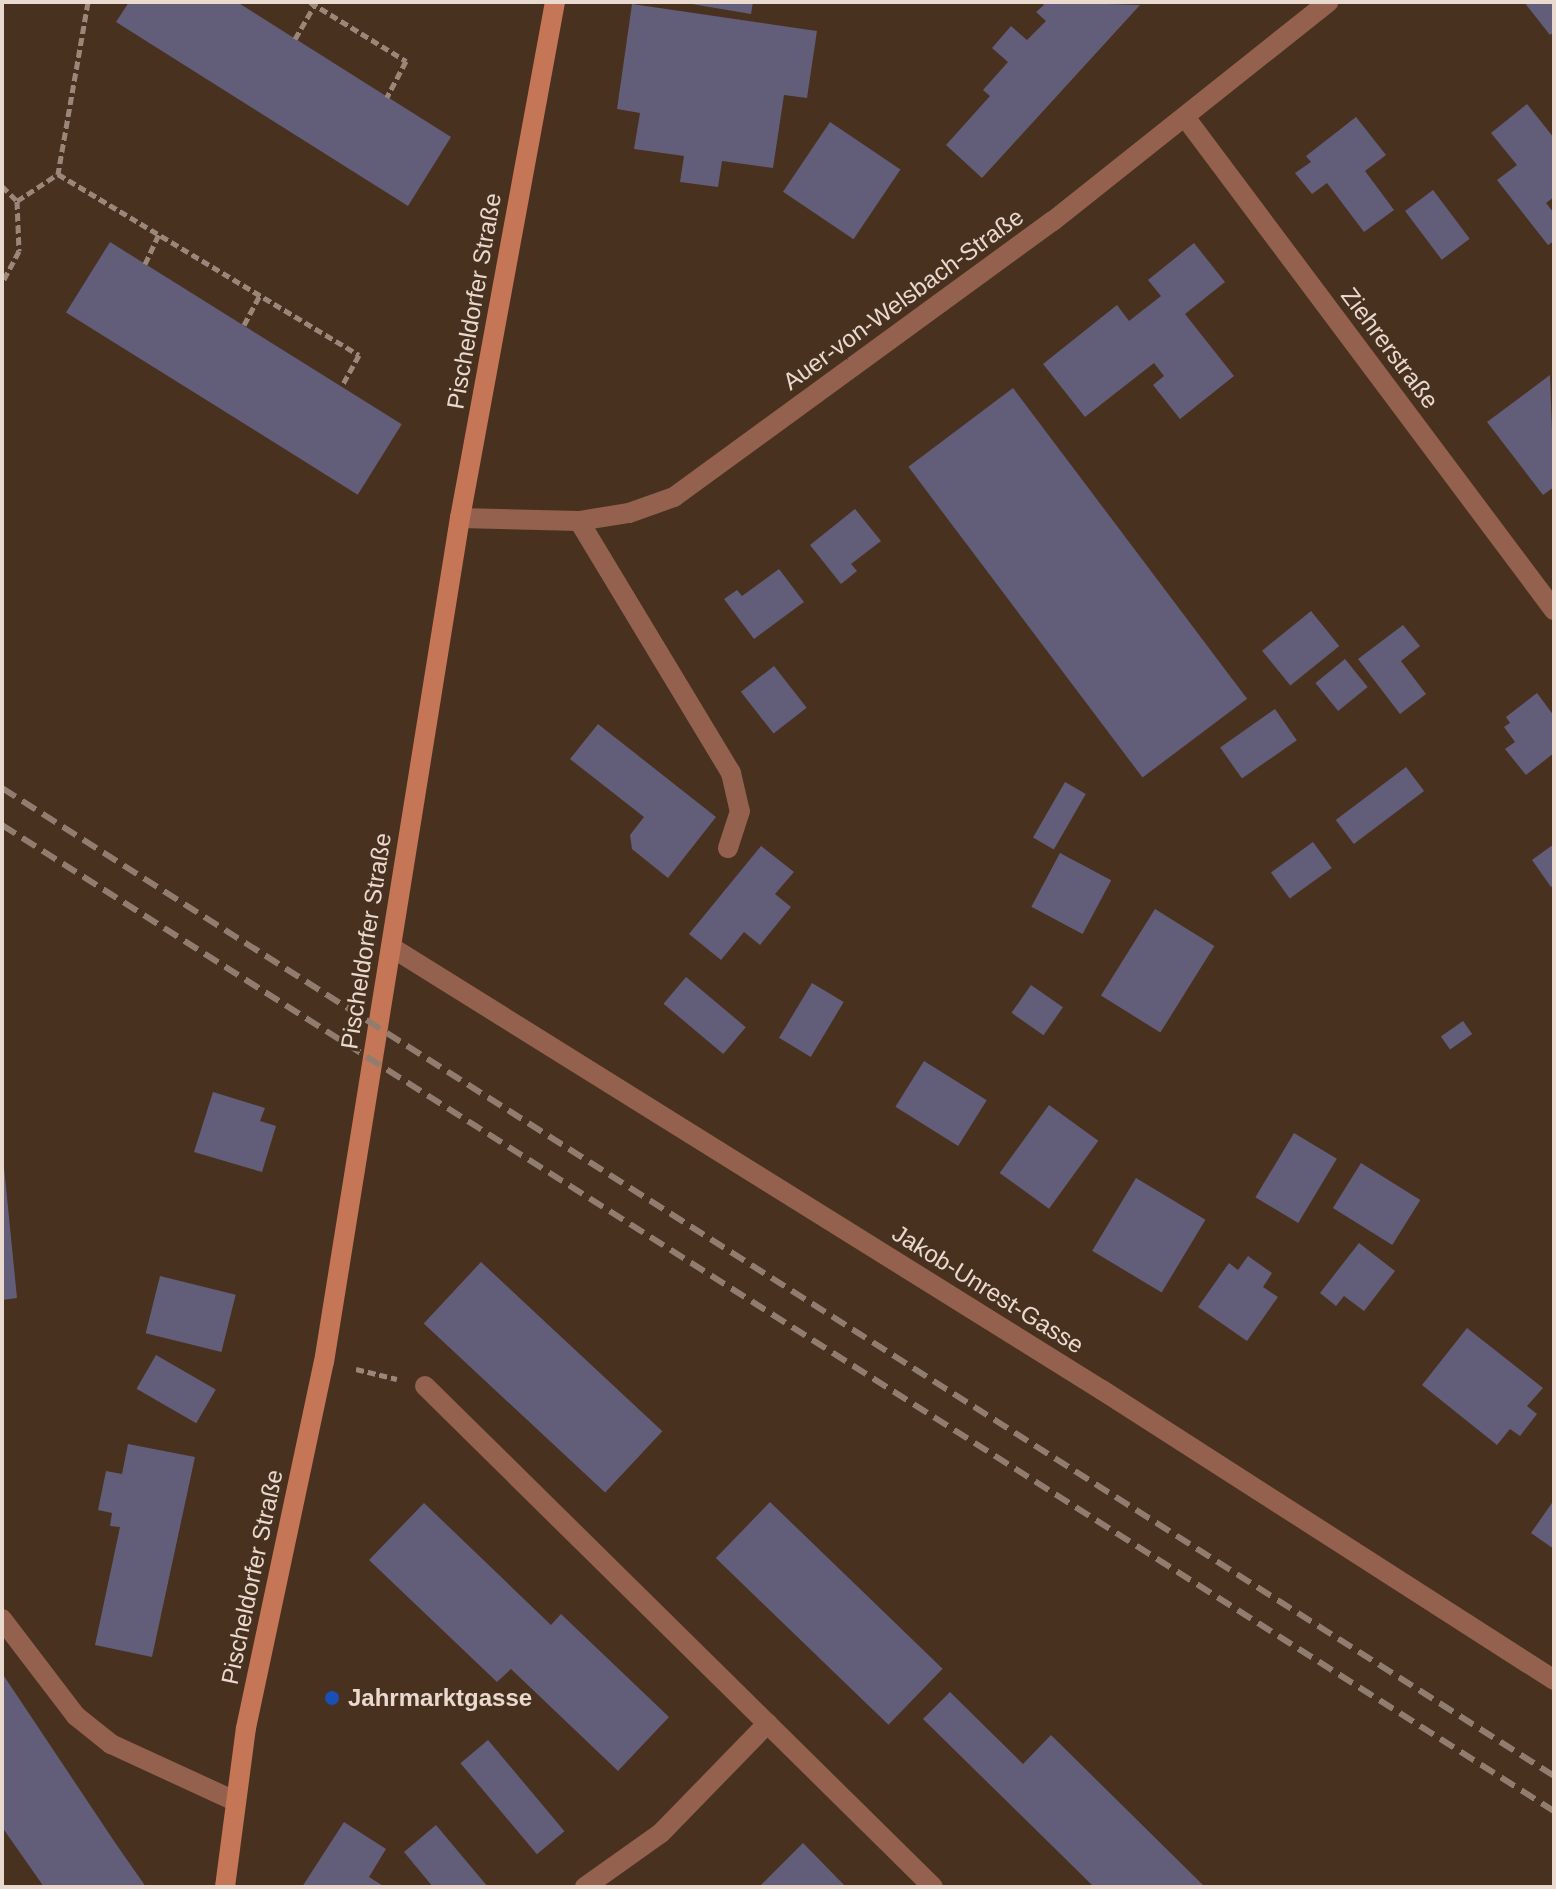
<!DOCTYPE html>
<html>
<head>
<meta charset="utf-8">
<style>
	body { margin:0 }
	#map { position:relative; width:1556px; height:1889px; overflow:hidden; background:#493120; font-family:Helvetica,sans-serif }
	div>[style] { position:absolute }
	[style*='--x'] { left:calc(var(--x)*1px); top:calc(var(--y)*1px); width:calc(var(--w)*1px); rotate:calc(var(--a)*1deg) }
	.building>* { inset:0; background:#625d79; transform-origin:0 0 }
	.path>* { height:5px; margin-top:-2.5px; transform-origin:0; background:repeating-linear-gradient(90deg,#9b877a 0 8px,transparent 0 12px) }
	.service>* { height:20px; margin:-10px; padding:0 10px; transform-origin:10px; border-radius:10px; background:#93614d }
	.minor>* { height:20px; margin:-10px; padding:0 10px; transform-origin:10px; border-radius:10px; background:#93614d }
	.secondary>* { height:20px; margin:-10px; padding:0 10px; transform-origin:10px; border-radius:10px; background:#c57656 }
	.rail>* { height:6px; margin-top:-3px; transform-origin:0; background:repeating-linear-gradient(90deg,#917d6f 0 16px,transparent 0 24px) }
	.dots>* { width:22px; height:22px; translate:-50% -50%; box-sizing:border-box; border:4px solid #493120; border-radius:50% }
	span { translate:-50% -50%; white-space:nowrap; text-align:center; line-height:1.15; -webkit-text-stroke:6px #493120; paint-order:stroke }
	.street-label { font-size:24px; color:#e9d9cf }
	.poi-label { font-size:24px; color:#e9d9cf; font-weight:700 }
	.left { translate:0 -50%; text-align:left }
	.frame { position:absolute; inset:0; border:4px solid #e9d9cf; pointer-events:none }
</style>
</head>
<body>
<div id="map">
	<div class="building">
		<div style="clip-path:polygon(129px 2px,237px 2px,451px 137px,408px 206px,116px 22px)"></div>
		<div style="clip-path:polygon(680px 2px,753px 2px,751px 14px)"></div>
		<div style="clip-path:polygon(1040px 2px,1140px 5px,982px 178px,946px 145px,990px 96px,983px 90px,1008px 62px,992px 48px,1011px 26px,1027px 40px,1046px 21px,1036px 12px,1044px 5px)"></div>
		<div style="clip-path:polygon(1524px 2px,1554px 2px,1554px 32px,1550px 35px)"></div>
		<div style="clip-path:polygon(632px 4px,817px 31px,807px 98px,784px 95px,773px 168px,722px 161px,718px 187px,680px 182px,684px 156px,634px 149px,640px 113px,617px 109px)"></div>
		<div style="clip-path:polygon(1527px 104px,1554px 138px,1554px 197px,1546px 203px,1554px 213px,1554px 241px,1548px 245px,1497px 180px,1517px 165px,1491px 133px)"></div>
		<div style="clip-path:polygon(1356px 117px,1386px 155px,1365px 171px,1394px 210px,1364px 232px,1327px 183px,1312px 194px,1295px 173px,1311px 162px,1306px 156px)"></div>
		<div style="left:830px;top:122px;width:85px;height:84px;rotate:34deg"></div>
		<div style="left:1433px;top:190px;width:61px;height:35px;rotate:53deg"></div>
		<div style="left:110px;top:242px;width:344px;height:83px;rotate:32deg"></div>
		<div style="clip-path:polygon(1194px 243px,1225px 282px,1185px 314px,1234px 376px,1180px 419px,1153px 385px,1164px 376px,1154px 363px,1085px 417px,1043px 364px,1117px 305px,1129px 321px,1161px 296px,1148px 280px)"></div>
		<div style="clip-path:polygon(1550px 375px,1554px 487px,1543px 495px,1487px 422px)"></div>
		<div style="left:1013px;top:388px;width:389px;height:131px;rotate:53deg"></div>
		<div style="clip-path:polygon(855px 509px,881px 541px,851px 564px,857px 571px,841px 584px,810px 545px)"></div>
		<div style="clip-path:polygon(779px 569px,804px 602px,754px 639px,724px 599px,737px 590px,742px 596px)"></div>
		<div style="left:1311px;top:611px;width:45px;height:63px;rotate:51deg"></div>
		<div style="clip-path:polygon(1403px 625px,1420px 646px,1401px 661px,1426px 694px,1400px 714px,1358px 659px)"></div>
		<div style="left:1345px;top:659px;width:36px;height:38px;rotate:51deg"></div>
		<div style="left:774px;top:666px;width:53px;height:42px;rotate:52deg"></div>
		<div style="clip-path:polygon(1537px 693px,1554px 716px,1554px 753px,1526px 775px,1505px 749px,1515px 742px,1504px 727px,1510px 723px,1506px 717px)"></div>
		<div style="left:1275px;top:709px;width:38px;height:67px;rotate:55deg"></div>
		<div style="clip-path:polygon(598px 724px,716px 817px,668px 878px,632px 849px,630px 835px,644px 817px,570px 759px)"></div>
		<div style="left:1406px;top:767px;width:30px;height:88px;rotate:53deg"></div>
		<div style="left:1065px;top:782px;width:24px;height:64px;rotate:30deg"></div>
		<div style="left:1313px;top:842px;width:32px;height:52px;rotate:54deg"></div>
		<div style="clip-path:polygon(1554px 844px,1554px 885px,1551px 887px,1532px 860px)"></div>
		<div style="clip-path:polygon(761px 846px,794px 872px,775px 894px,791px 907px,760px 945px,744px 932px,721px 960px,689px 934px)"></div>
		<div style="left:1060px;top:853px;width:58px;height:61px;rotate:28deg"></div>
		<div style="left:1155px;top:909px;width:70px;height:102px;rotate:32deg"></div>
		<div style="left:686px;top:977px;width:78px;height:35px;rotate:40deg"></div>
		<div style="left:812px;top:983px;width:37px;height:64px;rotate:31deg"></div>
		<div style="left:1031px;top:985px;width:39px;height:34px;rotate:35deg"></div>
		<div style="left:1463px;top:1021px;width:16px;height:27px;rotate:55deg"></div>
		<div style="left:924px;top:1061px;width:74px;height:54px;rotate:32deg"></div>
		<div style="clip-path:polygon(213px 1092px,265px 1108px,260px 1121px,276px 1126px,262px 1172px,194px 1152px)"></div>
		<div style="left:1049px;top:1105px;width:61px;height:84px;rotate:36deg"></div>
		<div style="left:1294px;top:1133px;width:50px;height:75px;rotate:31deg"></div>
		<div style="clip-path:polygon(2px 1147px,17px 1298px,2px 1300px)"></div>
		<div style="left:1361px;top:1163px;width:70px;height:53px;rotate:32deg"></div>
		<div style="left:1136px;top:1178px;width:81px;height:85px;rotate:31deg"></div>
		<div style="clip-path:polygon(1359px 1243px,1395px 1271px,1364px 1311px,1344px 1296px,1336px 1306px,1320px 1293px)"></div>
		<div style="clip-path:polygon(1248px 1256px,1272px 1273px,1263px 1287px,1278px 1297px,1247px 1341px,1198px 1307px,1229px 1263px,1238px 1270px)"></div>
		<div style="left:481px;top:1262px;width:248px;height:84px;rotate:43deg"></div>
		<div style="left:160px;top:1276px;width:78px;height:59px;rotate:14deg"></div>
		<div style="clip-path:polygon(1467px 1328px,1543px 1388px,1527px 1406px,1537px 1414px,1520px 1436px,1510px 1429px,1497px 1445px,1422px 1385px)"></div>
		<div style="left:156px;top:1355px;width:69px;height:39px;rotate:30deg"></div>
		<div style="clip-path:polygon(128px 1444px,195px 1457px,152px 1657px,95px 1645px,120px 1527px,110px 1526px,112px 1513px,98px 1510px,106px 1471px,122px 1474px)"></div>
		<div style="clip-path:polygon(1554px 1500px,1554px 1549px,1531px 1533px)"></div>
		<div style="left:770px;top:1502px;width:240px;height:78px;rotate:44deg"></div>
		<div style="clip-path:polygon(424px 1503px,551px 1625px,561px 1614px,669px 1717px,618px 1771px,511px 1669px,497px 1682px,369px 1560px)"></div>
		<div style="clip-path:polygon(2px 1673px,116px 1844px,146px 1887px,44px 1887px,2px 1827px)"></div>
		<div style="clip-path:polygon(950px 1692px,1023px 1764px,1051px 1735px,1205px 1887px,1094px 1887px,923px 1719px)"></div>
		<div style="left:488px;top:1740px;width:119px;height:36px;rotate:50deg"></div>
		<div style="clip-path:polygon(344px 1822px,386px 1849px,369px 1877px,385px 1887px,302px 1887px)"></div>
		<div style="clip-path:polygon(436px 1825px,488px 1887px,433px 1887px,404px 1852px)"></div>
		<div style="clip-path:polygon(803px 1843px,846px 1887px,759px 1887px)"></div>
	</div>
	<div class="path">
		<div style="--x:88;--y:2;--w:175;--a:99.9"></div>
		<div style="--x:58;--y:174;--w:351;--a:31"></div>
		<div style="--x:359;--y:355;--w:35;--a:119"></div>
		<div style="--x:310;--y:2;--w:113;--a:31.6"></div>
		<div style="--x:406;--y:61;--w:41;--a:117.8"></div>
		<div style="--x:295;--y:39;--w:39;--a:-60"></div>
		<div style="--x:2;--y:186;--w:21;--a:45"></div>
		<div style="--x:17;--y:201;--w:50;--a:87.7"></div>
		<div style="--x:19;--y:251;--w:36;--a:118"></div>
		<div style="--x:17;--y:201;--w:49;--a:-33.4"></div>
		<div style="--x:145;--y:264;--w:33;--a:-65"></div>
		<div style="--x:244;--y:325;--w:34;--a:-62"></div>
		<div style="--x:356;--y:1369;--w:42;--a:13.7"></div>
	</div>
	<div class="service">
		<div style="--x:579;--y:521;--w:294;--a:58.9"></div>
		<div style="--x:731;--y:773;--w:39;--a:77"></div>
		<div style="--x:740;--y:811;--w:39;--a:108"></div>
	</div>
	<div class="minor">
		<div style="--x:1185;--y:117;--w:616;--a:53.19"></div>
		<div style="--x:460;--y:518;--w:119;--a:1.4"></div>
		<div style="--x:579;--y:521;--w:51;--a:-9.1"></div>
		<div style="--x:629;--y:513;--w:48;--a:-19.6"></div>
		<div style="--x:674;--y:497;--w:469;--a:-36.1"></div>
		<div style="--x:1053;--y:221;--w:352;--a:-38.5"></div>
		<div style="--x:391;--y:947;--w:838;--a:31.93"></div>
		<div style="--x:1102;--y:1390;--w:537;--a:32.68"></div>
		<div style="--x:425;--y:1386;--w:713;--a:44.6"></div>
		<div style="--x:2;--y:1619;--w:122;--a:52.7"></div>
		<div style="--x:76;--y:1716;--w:45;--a:38.7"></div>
		<div style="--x:111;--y:1744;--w:136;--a:24.7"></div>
		<div style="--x:585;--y:1887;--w:93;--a:-35.4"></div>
		<div style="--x:661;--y:1833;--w:153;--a:-45.8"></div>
	</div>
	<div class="secondary">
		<div style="--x:225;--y:1887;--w:160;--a:-82.5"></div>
		<div style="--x:246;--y:1728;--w:374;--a:-78"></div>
		<div style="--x:324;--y:1362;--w:855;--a:-80.85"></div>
		<div style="--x:460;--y:518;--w:525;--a:-79.57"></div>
	</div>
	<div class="rail">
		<div style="--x:2;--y:788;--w:1840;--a:32.48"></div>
		<div style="--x:2;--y:825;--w:1839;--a:32.43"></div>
	</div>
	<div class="dots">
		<div style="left:332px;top:1698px;background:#1a4fb4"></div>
	</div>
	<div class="street-label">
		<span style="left:903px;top:299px;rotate:-36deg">Auer-von-Welsbach-Straße</span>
		<span style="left:474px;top:301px;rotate:-80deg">Pischeldorfer Straße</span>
		<span style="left:1390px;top:348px;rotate:53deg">Ziehrerstraße</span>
		<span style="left:366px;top:941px;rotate:-81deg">Pischeldorfer Straße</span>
		<span style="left:988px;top:1289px;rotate:32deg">Jakob-Unrest-Gasse</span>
		<span style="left:252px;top:1577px;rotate:-78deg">Pischeldorfer Straße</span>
	</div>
	<div class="poi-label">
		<span class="left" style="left:348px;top:1698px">Jahrmarktgasse</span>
	</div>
	<div class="frame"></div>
</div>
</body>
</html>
